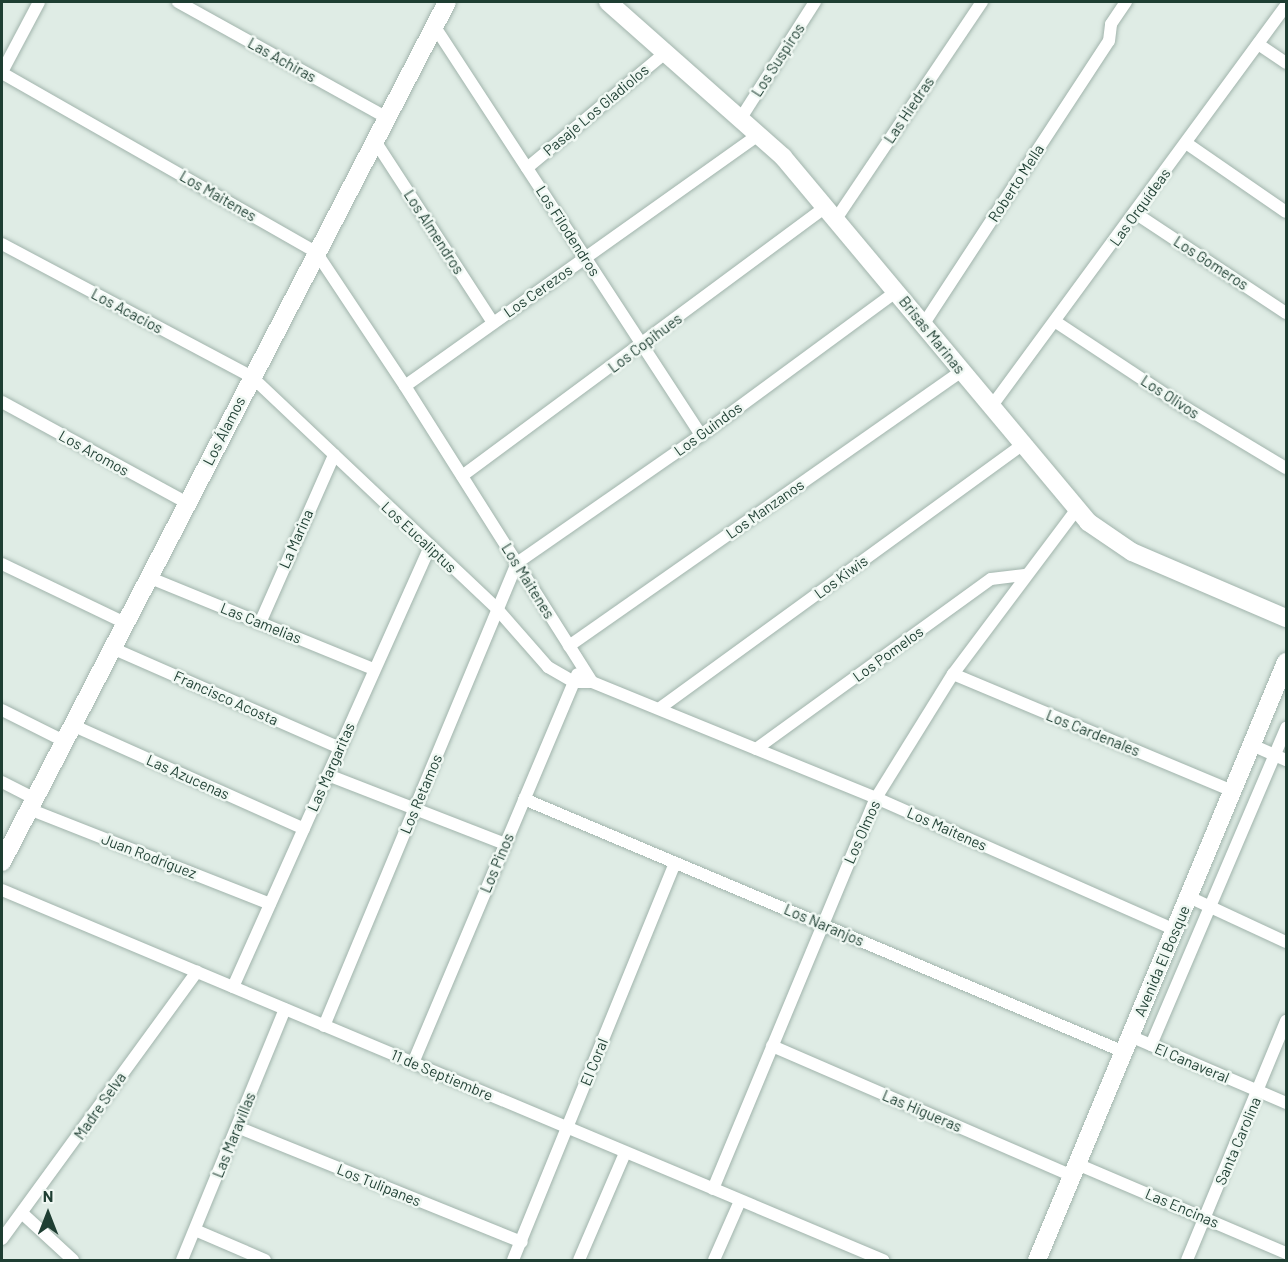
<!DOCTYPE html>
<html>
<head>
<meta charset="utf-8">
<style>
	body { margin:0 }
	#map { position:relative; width:1288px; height:1262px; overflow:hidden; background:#dfece5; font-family:Barlow,sans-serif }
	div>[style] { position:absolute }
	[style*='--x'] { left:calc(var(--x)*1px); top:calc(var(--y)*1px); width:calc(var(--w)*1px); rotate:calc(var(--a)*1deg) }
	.roads { filter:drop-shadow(0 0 2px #a1b4ac) drop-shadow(0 0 2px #a1b4ac) }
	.street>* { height:12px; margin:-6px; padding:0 6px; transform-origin:6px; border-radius:6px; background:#fff }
	.secondary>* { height:18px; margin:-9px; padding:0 9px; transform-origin:9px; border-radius:9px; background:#fff }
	span { translate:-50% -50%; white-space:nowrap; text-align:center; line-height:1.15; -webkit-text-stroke:5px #f0f8f3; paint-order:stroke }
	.street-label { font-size:15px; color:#1e3e32 }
	.frame { position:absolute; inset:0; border:3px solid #1e3e32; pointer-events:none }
	.north { position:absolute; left:18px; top:1184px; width:60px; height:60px; -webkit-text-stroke:4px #f0f8f3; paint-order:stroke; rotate:0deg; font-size:16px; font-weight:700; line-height:24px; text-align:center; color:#1e3e32 }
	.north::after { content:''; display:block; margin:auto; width:21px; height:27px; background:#1e3e32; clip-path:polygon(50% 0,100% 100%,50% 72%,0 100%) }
</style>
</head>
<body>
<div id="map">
	<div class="roads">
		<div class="street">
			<div style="--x:178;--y:2;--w:239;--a:29"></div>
			<div style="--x:435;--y:27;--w:487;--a:56.9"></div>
			<div style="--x:1258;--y:44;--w:34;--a:34"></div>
			<div style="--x:2;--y:72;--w:79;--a:-62.1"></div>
			<div style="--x:2;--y:73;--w:361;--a:29.7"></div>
			<div style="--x:316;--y:252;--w:161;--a:56.4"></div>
			<div style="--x:405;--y:386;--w:350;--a:57.7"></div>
			<div style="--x:592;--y:682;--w:307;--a:22.2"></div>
			<div style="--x:876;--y:798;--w:327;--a:23.8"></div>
			<div style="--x:741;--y:118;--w:138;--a:-57.5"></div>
			<div style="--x:375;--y:141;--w:217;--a:57"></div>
			<div style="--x:1186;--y:143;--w:121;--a:34.6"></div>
			<div style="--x:527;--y:168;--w:181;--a:-39.8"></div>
			<div style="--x:1135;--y:213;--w:181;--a:33.5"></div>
			<div style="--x:836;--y:219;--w:262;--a:-56.1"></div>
			<div style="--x:2;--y:244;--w:283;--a:28"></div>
			<div style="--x:252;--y:377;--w:339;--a:43.4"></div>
			<div style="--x:498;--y:610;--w:76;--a:48.7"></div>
			<div style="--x:548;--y:667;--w:30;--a:30"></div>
			<div style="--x:574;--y:682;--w:18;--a:0"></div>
			<div style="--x:1056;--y:322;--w:156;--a:33.5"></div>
			<div style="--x:1186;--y:408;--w:117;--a:31"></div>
			<div style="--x:923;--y:325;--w:339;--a:-56.8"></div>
			<div style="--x:1109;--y:41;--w:17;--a:-83"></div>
			<div style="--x:1111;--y:24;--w:27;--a:-56"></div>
			<div style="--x:405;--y:386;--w:435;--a:-35.4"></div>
			<div style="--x:2;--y:402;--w:211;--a:28.6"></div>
			<div style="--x:991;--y:407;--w:499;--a:-53.7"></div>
			<div style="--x:462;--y:476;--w:452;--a:-36.5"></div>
			<div style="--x:2;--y:564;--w:136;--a:25.6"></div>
			<div style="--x:148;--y:577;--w:244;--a:22.2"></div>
			<div style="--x:260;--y:623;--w:184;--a:-66.2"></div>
			<div style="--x:569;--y:646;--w:480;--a:-35"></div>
			<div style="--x:112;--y:648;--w:249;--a:23.7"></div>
			<div style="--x:953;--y:674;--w:303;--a:22.7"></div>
			<div style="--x:660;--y:708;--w:447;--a:-36"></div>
			<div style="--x:2;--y:710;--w:69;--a:26.6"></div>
			<div style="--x:72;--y:725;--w:254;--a:24.1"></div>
			<div style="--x:1252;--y:745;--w:37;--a:24"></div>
			<div style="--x:756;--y:749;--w:290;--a:-35.9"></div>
			<div style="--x:991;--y:579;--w:34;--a:-7"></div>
			<div style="--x:328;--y:775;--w:190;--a:21.3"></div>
			<div style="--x:2;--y:782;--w:36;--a:27"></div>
			<div style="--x:524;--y:799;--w:651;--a:22.86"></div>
			<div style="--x:29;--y:809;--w:259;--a:21.5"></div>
			<div style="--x:2;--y:890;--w:956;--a:22.78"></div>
			<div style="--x:1189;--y:897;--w:107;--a:24.9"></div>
			<div style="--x:233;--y:987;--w:482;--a:-65.9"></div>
			<div style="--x:324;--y:1026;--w:502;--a:-67.37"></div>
			<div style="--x:517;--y:563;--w:224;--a:-34.8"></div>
			<div style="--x:701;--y:435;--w:242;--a:-36.3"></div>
			<div style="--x:1130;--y:1036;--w:170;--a:23.2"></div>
			<div style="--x:1151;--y:1045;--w:345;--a:-66.9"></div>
			<div style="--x:772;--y:1046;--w:327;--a:23.4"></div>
			<div style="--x:413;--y:1063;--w:422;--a:-67.1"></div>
			<div style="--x:237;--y:1127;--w:307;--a:22"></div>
			<div style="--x:1077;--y:1164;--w:227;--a:23.1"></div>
			<div style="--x:713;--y:1189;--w:424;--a:-67.4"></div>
			<div style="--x:876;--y:798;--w:146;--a:-58.2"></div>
			<div style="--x:953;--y:674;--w:205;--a:-53.1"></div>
			<div style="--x:23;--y:1214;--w:68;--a:42.6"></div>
			<div style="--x:195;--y:1230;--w:76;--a:23.2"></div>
			<div style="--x:2;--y:1239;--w:331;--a:-53.9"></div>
			<div style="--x:182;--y:1260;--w:271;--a:-67.7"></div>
			<div style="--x:513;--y:1260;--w:429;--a:-67.8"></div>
			<div style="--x:579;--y:1260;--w:116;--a:-66.7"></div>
			<div style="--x:714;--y:1260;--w:64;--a:-66.2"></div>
			<div style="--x:1187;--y:1260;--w:259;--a:-67.5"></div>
		</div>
		<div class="secondary">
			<div style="--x:608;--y:2;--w:234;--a:41.5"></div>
			<div style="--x:783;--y:157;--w:476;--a:50.1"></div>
			<div style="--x:1088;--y:522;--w:53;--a:34.3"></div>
			<div style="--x:1132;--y:552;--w:168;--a:23.2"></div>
			<div style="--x:2;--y:862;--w:968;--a:-62.64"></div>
			<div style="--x:1037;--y:1260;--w:648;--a:-67.39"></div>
		</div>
	</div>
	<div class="street-label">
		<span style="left:282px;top:60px;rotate:29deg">Las Achiras</span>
		<span style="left:778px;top:60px;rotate:-57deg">Los Suspiros</span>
		<span style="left:596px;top:110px;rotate:-40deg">Pasaje Los Gladiolos</span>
		<span style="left:909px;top:110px;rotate:-56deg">Las Hiedras</span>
		<span style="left:1016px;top:183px;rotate:-57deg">Roberto Mella</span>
		<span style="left:218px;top:196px;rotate:30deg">Los Maitenes</span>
		<span style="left:1140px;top:207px;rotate:-54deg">Las Orquídeas</span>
		<span style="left:568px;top:231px;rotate:57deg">Los Filodendros</span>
		<span style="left:434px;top:232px;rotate:57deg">Los Almendros</span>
		<span style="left:1211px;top:263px;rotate:33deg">Los Gomeros</span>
		<span style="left:538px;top:291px;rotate:-35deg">Los Cerezos</span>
		<span style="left:127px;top:311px;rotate:28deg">Los Acacios</span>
		<span style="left:932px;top:335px;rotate:51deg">Brisas Marinas</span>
		<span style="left:645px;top:343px;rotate:-37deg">Los Copihues</span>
		<span style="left:1170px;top:397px;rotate:33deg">Los Olivos</span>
		<span style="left:708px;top:429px;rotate:-36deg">Los Guindos</span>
		<span style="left:224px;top:431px;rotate:-63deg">Los Álamos</span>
		<span style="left:94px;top:453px;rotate:29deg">Los Aromos</span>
		<span style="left:765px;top:509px;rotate:-35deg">Los Manzanos</span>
		<span style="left:419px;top:537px;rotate:43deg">Los Eucaliptus</span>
		<span style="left:296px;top:539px;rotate:-66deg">La Marina</span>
		<span style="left:841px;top:577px;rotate:-36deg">Los Kiwis</span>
		<span style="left:528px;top:581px;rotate:58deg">Los Maitenes</span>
		<span style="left:261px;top:623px;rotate:22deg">Las Camelias</span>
		<span style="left:888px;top:654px;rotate:-36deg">Los Pomelos</span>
		<span style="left:226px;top:698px;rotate:24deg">Francisco Acosta</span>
		<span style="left:1093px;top:733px;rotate:22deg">Los Cardenales</span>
		<span style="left:331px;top:767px;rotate:-66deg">Las Margaritas</span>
		<span style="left:188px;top:777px;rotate:24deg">Las Azucenas</span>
		<span style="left:421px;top:794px;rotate:-67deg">Los Retamos</span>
		<span style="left:947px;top:829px;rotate:24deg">Los Maitenes</span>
		<span style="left:862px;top:832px;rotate:-66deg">Los Olmos</span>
		<span style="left:149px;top:856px;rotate:21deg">Juan Rodríguez</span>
		<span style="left:497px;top:863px;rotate:-67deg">Los Pinos</span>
		<span style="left:824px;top:925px;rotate:23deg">Los Naranjos</span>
		<span style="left:1162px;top:961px;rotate:-67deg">Avenida El Bosque</span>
		<span style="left:594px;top:1062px;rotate:-68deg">El Coral</span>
		<span style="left:1192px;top:1063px;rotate:23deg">El Canaveral</span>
		<span style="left:442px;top:1075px;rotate:23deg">11 de Septiembre</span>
		<span style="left:100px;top:1106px;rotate:-55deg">Madre Selva</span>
		<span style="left:922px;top:1111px;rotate:23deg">Las Higueras</span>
		<span style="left:234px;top:1135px;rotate:-68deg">Las Maravillas</span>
		<span style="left:1238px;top:1141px;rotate:-67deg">Santa Carolina</span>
		<span style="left:379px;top:1185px;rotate:22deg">Los Tulipanes</span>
		<span style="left:1182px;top:1208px;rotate:23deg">Las Encinas</span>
	</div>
	<div class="frame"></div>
	<div class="north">N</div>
</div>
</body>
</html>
